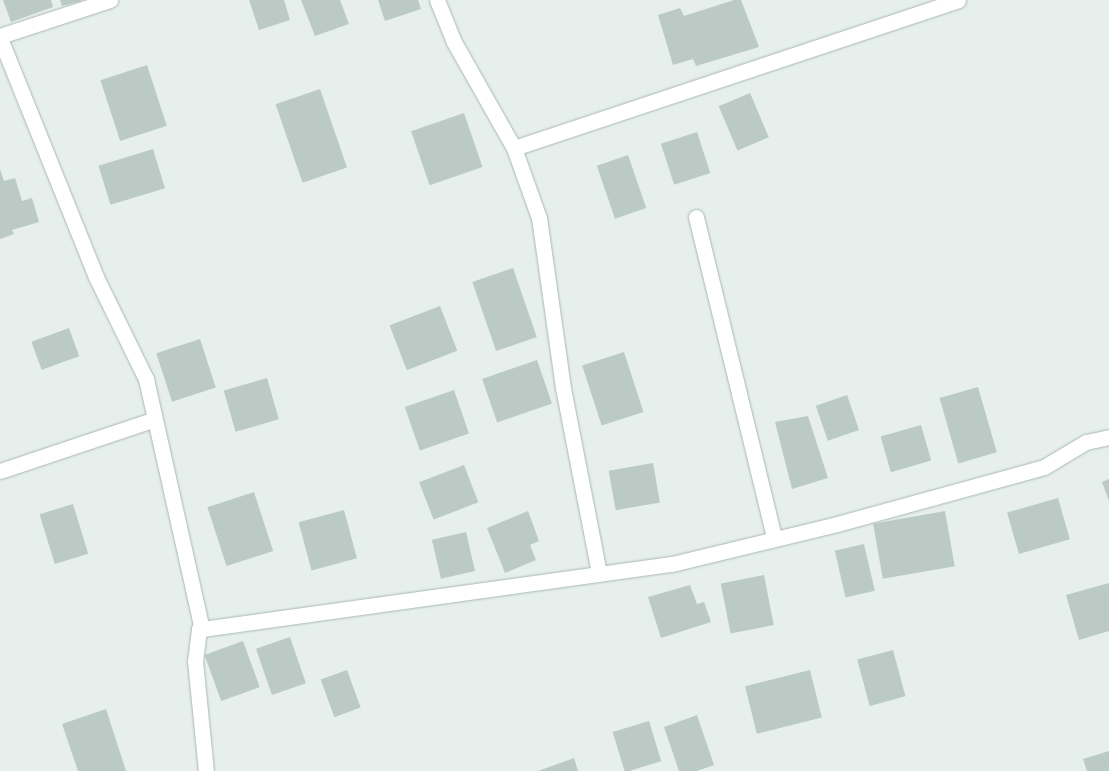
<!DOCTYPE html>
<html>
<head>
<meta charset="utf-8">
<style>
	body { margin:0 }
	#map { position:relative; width:1109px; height:771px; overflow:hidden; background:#e6efeb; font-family:"Noto Sans",sans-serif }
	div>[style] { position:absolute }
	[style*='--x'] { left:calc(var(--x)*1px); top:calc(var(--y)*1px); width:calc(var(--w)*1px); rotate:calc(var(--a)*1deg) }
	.building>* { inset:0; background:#bbcac4; transform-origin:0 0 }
	.roads { filter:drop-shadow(0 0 1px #a8b8b2) drop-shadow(0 0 1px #a8b8b2) }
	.minor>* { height:15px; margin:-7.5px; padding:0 7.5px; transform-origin:7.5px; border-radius:7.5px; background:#fff }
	span { translate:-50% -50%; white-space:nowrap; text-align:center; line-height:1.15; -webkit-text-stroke:5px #f7fbf9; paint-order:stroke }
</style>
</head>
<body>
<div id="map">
	<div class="building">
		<div style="clip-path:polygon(3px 0,51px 0,53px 7px,11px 22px)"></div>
		<div style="clip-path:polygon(60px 0,81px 0,81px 1px,62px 6px)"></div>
		<div style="clip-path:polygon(249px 0,284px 0,290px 20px,259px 30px)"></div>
		<div style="clip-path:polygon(301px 0,340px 0,349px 24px,315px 36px)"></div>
		<div style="clip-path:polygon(378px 0,418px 0,421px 9px,385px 21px)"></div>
		<div style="clip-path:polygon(734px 0,741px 0,759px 47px,696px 66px,693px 59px,673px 65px,658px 15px,680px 8px,684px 16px)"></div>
		<div style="left:147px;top:65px;width:64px;height:49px;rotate:72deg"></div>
		<div style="left:320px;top:89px;width:83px;height:47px;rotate:71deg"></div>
		<div style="left:750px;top:93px;width:48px;height:34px;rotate:67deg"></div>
		<div style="left:464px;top:113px;width:57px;height:56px;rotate:71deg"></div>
		<div style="left:697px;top:132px;width:43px;height:38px;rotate:72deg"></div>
		<div style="left:153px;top:149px;width:41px;height:57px;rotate:73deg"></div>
		<div style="left:628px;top:155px;width:56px;height:33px;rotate:71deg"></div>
		<div style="clip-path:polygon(0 169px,4px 181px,15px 178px,22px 201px,32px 198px,39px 222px,12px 230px,14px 234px,0 239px)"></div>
		<div style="left:513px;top:268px;width:73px;height:43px;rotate:71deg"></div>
		<div style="left:440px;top:306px;width:48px;height:54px;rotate:69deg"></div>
		<div style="left:69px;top:328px;width:30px;height:40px;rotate:70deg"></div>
		<div style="left:200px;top:339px;width:51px;height:46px;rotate:72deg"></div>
		<div style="left:624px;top:352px;width:63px;height:44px;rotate:72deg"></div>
		<div style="left:537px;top:360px;width:46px;height:58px;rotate:71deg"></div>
		<div style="left:267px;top:378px;width:43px;height:45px;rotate:74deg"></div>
		<div style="left:978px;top:387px;width:68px;height:40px;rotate:74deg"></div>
		<div style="left:454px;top:390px;width:46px;height:52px;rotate:71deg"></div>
		<div style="left:847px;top:395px;width:37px;height:33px;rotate:71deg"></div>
		<div style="clip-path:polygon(808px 416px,828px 478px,792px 489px,775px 422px)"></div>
		<div style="left:921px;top:425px;width:37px;height:42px;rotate:74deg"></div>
		<div style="left:653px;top:463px;width:40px;height:45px;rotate:80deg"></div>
		<div style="left:464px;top:465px;width:40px;height:48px;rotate:69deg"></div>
		<div style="clip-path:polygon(1109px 479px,1109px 501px,1102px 482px)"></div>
		<div style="left:254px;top:492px;width:62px;height:49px;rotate:72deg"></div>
		<div style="left:1058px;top:498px;width:43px;height:53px;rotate:74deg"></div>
		<div style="left:73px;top:504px;width:52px;height:35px;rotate:73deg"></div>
		<div style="left:344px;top:510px;width:50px;height:47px;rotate:75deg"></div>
		<div style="clip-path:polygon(528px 511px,539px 541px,530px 545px,536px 560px,505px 573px,487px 528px)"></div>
		<div style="left:945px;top:511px;width:56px;height:73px;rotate:80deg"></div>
		<div style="left:466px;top:532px;width:40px;height:35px;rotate:77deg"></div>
		<div style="left:864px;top:544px;width:48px;height:30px;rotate:77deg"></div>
		<div style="left:764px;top:575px;width:51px;height:44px;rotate:79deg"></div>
		<div style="clip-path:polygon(1109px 583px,1109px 631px,1079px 640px,1066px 595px)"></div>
		<div style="clip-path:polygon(690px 585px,697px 604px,704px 602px,711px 622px,661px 638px,648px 597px)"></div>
		<div style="left:290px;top:637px;width:49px;height:36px;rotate:71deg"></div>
		<div style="left:243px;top:641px;width:49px;height:41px;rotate:70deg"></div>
		<div style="left:893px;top:650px;width:48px;height:37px;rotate:75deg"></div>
		<div style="left:347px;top:670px;width:40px;height:28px;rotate:70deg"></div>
		<div style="left:810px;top:670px;width:49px;height:67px;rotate:76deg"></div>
		<div style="clip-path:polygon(106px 709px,126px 771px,78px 771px,62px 724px)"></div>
		<div style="clip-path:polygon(697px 715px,714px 765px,697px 771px,679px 771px,664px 727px)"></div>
		<div style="left:649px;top:721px;width:42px;height:38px;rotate:73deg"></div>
		<div style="clip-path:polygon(1109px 751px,1109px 771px,1087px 771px,1083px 759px)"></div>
		<div style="clip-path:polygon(574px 758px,578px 771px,538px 771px)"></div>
	</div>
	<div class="roads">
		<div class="minor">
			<div style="--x:437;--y:0;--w:45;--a:68"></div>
			<div style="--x:454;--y:42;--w:122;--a:60.5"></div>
			<div style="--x:0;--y:36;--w:116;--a:-18.1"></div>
			<div style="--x:0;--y:38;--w:258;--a:68.1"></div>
			<div style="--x:96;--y:277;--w:114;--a:63.9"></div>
			<div style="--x:146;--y:379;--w:256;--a:77.4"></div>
			<div style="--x:202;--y:629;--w:474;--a:-7.9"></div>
			<div style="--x:672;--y:564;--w:170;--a:-13.6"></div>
			<div style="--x:837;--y:524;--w:215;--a:-15.4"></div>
			<div style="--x:1044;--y:467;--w:49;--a:-30.8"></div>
			<div style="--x:1086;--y:442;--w:24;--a:-12"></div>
			<div style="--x:696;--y:217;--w:329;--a:76.3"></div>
			<div style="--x:0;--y:471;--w:163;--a:-18.5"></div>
			<div style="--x:599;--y:573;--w:188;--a:-101"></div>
			<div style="--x:563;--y:388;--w:172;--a:-98"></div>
			<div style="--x:539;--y:218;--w:74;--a:-109.7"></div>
			<div style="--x:514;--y:148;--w:468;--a:-18.4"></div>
			<div style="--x:202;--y:629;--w:3;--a:180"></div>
			<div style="--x:199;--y:629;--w:32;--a:97"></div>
			<div style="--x:195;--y:661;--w:111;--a:84.3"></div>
		</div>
	</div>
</div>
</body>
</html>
